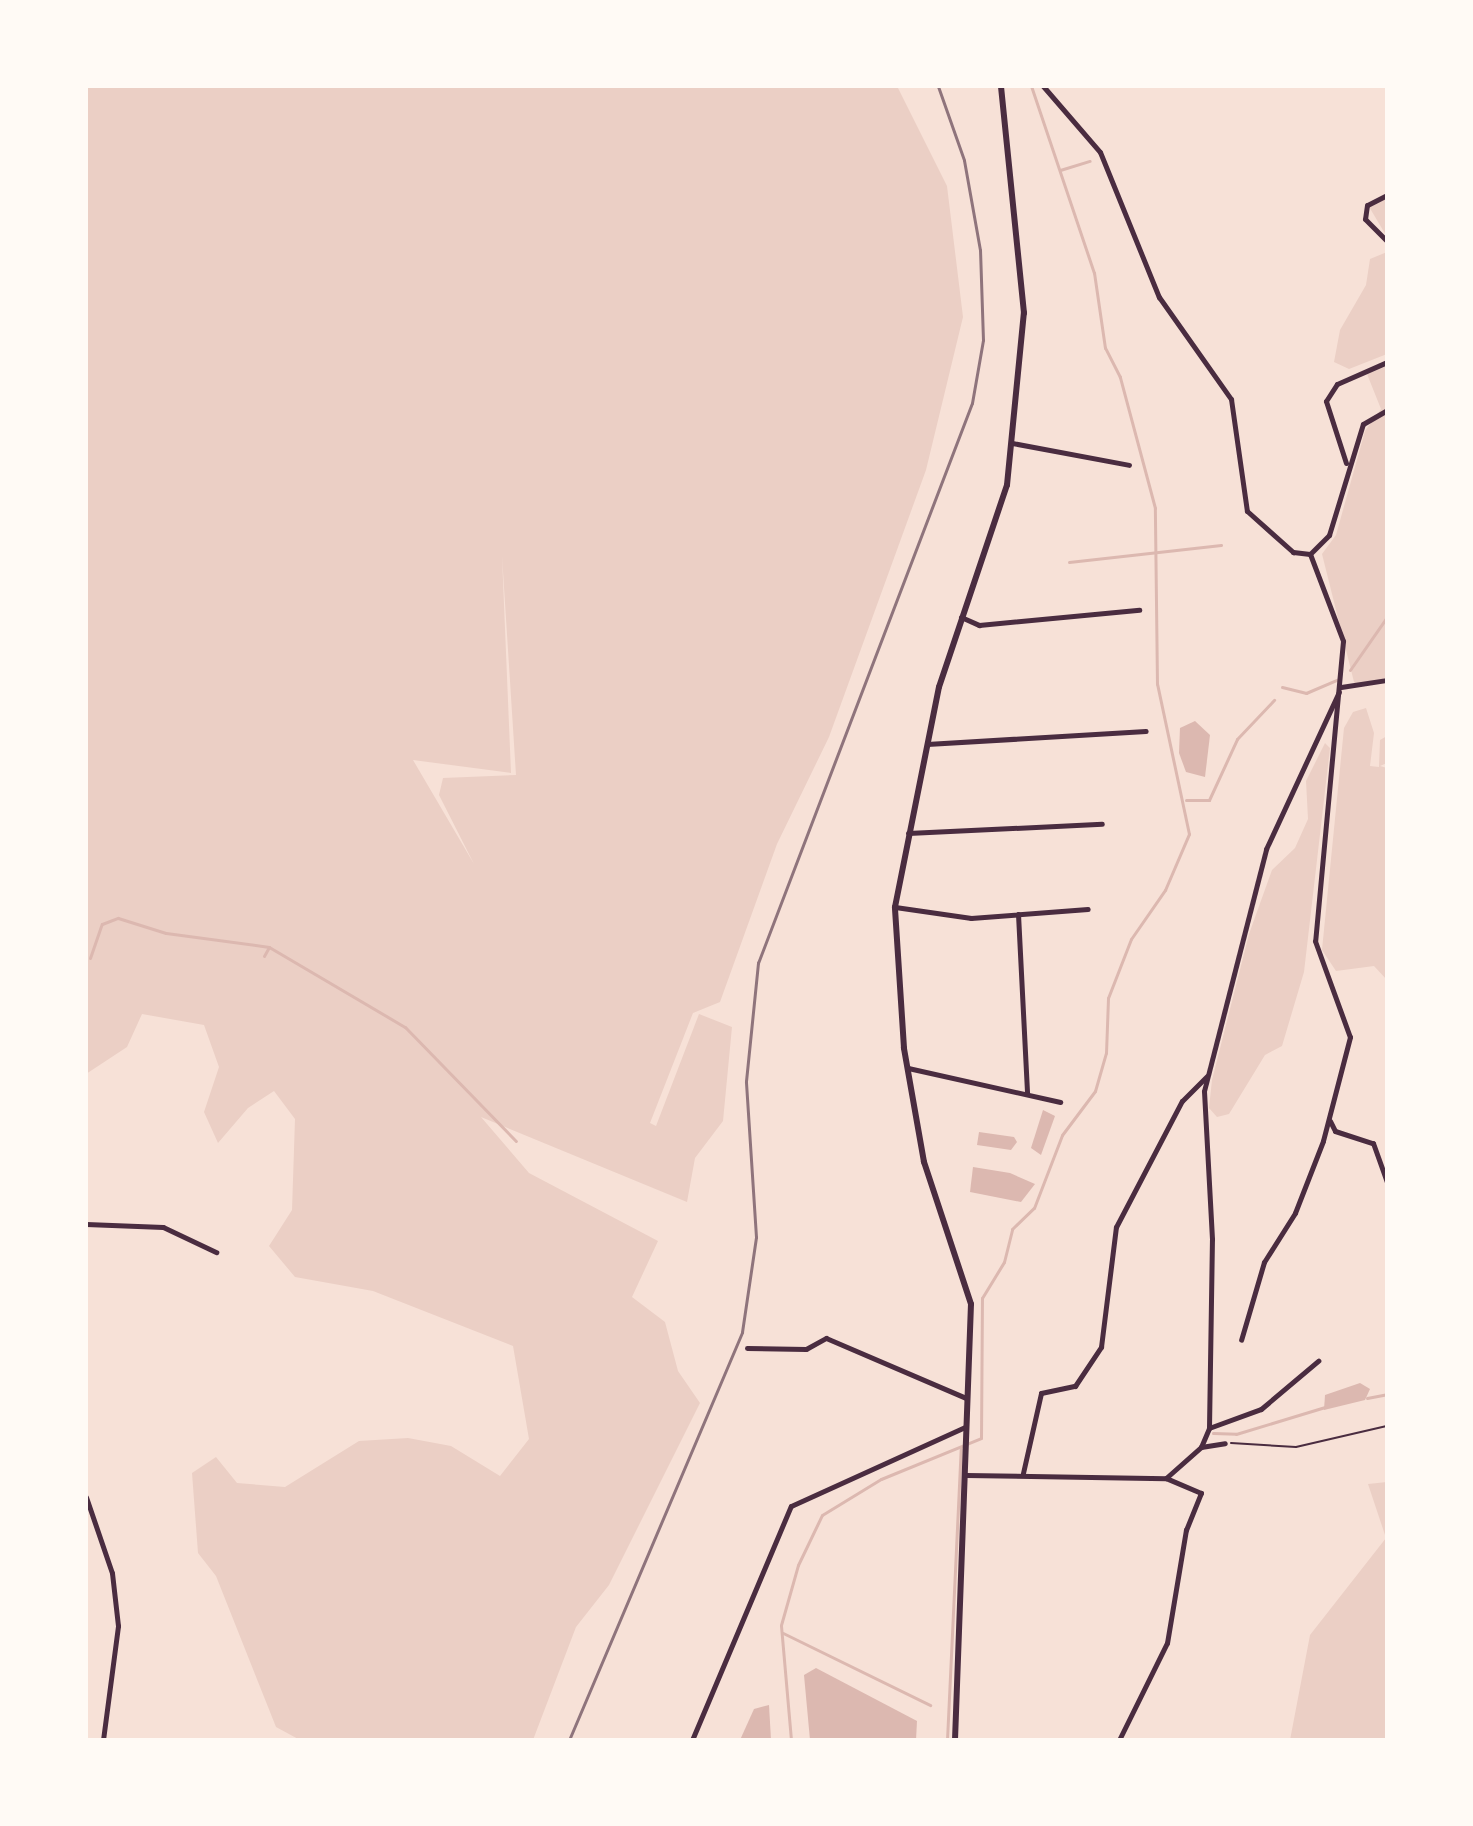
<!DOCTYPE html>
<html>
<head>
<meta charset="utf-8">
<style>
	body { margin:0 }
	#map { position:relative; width:1473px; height:1826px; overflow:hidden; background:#f7e1d7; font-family:Roboto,sans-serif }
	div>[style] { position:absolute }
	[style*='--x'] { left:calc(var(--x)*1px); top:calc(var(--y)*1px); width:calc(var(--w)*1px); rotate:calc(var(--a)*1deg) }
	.green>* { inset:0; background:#ebcfc5 }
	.water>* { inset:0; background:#dcb8b0 }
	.stream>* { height:3px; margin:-1.5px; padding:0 1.5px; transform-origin:1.5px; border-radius:1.5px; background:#dcb8b0 }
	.path>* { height:2px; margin:-1px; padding:0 1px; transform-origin:1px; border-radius:1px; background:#4a2c40 }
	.minor>* { height:5px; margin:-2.5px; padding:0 2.5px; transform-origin:2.5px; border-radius:2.5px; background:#4a2c40 }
	.tertiary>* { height:6px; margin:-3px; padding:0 3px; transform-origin:3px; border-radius:3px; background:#4a2c40 }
	.rail>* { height:3px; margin:-1.5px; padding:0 1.5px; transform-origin:1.5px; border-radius:1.5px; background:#8f747c }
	span { translate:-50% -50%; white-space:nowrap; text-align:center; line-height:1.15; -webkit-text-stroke:8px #fffaf5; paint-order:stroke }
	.frame { position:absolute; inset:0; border:88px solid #fffaf5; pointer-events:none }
</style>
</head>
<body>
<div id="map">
	<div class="green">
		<div style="clip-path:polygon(evenodd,86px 86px,897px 86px,947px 186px,963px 317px,926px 470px,829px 737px,777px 844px,720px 1002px,693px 1013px,650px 1123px,656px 1126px,699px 1014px,732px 1027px,723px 1121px,695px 1158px,687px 1202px,481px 1117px,529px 1173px,658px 1241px,632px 1297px,665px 1322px,678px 1371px,700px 1403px,609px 1585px,576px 1627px,533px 1740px,300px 1740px,276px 1727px,216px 1576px,198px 1553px,192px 1473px,216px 1457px,237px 1483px,285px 1487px,359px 1441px,408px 1438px,451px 1446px,500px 1476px,529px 1439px,513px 1346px,373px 1291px,295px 1277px,269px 1246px,292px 1210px,295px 1119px,274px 1091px,248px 1108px,218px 1143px,204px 1112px,219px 1067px,204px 1025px,142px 1014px,127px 1047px,86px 1074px,86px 86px,502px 556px,516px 775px,443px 778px,439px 795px,474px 864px,413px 760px,511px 773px,502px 556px)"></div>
		<div style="clip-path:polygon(1387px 197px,1387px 237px,1368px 205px)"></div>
		<div style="clip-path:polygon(1387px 252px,1387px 354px,1349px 369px,1334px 362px,1340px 330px,1366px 285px,1370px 259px)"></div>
		<div style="clip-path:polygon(1387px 366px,1387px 678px,1355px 686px,1322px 554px,1336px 535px,1365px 431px,1381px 409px,1367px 374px)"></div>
		<div style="clip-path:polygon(1366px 708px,1374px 733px,1370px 766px,1379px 767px,1380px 740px,1387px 736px,1387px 763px,1380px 766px,1387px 768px,1387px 980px,1374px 966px,1336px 971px,1322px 950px,1344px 728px,1353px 712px)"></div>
		<div style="clip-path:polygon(1325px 743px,1330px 748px,1304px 972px,1282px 1046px,1265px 1055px,1229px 1114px,1217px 1117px,1209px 1108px,1212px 1080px,1249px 934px,1272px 870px,1295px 848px,1308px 819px,1306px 781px)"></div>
		<div style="clip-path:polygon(1387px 1482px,1387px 1740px,1290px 1740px,1310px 1635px,1386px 1538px,1368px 1484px)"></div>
	</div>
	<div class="water">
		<div style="clip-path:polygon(1195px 721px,1210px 735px,1205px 777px,1186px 772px,1179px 753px,1180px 728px)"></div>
		<div style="clip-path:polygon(1043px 1110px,1055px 1116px,1041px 1155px,1031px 1148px)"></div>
		<div style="clip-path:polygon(979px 1132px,1014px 1137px,1017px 1142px,1011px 1150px,977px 1145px)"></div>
		<div style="clip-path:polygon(973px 1167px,1010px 1173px,1035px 1184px,1021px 1202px,970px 1192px)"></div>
		<div style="clip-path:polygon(1360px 1383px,1370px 1389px,1365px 1400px,1324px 1410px,1325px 1395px)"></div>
		<div style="clip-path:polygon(816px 1668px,917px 1721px,916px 1740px,810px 1740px,804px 1675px)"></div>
		<div style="clip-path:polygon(769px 1705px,771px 1740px,740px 1740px,754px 1709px)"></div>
	</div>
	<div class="stream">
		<div style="--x:1060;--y:170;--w:31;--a:-17"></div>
		<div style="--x:1069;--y:562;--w:153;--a:-6.4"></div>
		<div style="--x:1350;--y:670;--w:65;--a:-55.1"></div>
		<div style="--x:1282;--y:687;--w:25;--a:14"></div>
		<div style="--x:1306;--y:693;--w:34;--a:-23"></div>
		<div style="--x:1186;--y:800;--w:23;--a:0"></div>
		<div style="--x:1209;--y:800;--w:67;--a:-65.3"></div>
		<div style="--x:1237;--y:739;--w:54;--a:-46.5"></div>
		<div style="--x:264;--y:956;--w:10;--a:-61"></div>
		<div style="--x:90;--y:958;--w:36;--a:-71"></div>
		<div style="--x:102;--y:924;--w:17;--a:-21"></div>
		<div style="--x:118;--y:918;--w:50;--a:17.4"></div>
		<div style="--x:166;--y:933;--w:104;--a:7.7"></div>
		<div style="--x:269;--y:947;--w:158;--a:30.5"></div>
		<div style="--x:405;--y:1027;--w:159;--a:45.8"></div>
		<div style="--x:1367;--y:1398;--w:20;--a:-11"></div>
		<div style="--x:1213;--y:1433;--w:23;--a:2"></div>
		<div style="--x:1236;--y:1434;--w:93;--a:-16.9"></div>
		<div style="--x:783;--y:1633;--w:164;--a:26.1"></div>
		<div style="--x:791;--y:1740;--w:115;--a:-95"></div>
		<div style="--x:781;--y:1625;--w:62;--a:-74.2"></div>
		<div style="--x:798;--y:1565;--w:55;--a:-64.4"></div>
		<div style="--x:822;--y:1515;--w:69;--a:-31.4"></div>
		<div style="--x:881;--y:1479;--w:108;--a:-22.3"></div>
		<div style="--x:981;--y:1438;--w:140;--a:-89.6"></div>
		<div style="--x:982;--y:1298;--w:42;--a:-58.6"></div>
		<div style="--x:1004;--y:1262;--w:34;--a:-76"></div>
		<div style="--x:1012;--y:1229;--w:30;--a:-44"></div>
		<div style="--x:1034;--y:1208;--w:78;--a:-69"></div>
		<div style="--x:1062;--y:1135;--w:55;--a:-53.1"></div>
		<div style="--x:1095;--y:1091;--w:40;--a:-74"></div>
		<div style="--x:1106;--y:1053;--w:55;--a:-87.9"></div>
		<div style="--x:1108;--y:998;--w:63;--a:-68.7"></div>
		<div style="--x:1131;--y:939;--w:60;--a:-55.2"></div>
		<div style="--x:1165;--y:890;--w:61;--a:-66.8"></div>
		<div style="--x:1189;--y:834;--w:153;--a:-102"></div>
		<div style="--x:1157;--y:684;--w:176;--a:-90.7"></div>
		<div style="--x:1155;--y:508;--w:136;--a:-105"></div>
		<div style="--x:1120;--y:377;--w:33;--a:-117"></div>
		<div style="--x:1105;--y:348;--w:76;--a:-98.3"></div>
		<div style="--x:1094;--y:273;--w:197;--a:-108.6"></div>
		<div style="--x:947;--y:1740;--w:292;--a:-87.3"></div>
	</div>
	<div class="path">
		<div style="--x:1231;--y:1443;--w:65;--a:3.5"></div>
		<div style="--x:1296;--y:1447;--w:93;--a:-13"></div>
	</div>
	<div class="minor">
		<div style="--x:1043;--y:86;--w:87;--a:49.2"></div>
		<div style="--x:1100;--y:152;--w:157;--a:67.9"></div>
		<div style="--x:1159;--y:297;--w:125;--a:54.8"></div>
		<div style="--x:1231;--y:399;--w:113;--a:81.9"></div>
		<div style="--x:1247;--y:511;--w:62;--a:41.7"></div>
		<div style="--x:1293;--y:552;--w:17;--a:7"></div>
		<div style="--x:1310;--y:554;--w:93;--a:69.2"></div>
		<div style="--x:1343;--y:641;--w:301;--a:95.3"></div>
		<div style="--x:1315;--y:941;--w:102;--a:70"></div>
		<div style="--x:1350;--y:1037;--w:107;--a:104.6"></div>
		<div style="--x:1323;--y:1141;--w:77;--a:111.3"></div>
		<div style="--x:1295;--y:1213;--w:58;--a:122.3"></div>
		<div style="--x:1264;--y:1262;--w:81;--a:106.4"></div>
		<div style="--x:1387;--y:195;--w:22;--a:153"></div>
		<div style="--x:1367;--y:205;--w:14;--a:98"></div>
		<div style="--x:1365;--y:219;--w:31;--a:45"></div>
		<div style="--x:1012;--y:443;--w:119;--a:10.6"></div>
		<div style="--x:1346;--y:463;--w:65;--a:-107.9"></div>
		<div style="--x:1326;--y:401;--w:20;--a:-57"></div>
		<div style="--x:1337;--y:384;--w:55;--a:-23.7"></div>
		<div style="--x:1310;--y:554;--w:27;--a:-45"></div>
		<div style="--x:1329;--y:535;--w:116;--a:-73"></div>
		<div style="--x:1363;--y:424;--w:28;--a:-30"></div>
		<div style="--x:961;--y:617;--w:20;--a:24"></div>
		<div style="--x:979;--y:625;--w:161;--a:-5.4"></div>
		<div style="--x:1341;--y:687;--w:47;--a:-8.7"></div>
		<div style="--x:927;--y:744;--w:219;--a:-3.4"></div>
		<div style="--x:908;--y:833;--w:194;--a:-2.7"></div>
		<div style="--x:895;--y:907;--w:77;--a:8.2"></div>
		<div style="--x:971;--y:918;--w:117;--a:-4.4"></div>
		<div style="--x:1018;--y:914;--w:179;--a:87.1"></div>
		<div style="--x:908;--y:1068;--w:156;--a:12.6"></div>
		<div style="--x:1330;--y:1121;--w:11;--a:63"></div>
		<div style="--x:1335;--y:1131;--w:40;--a:18"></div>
		<div style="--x:1373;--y:1143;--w:41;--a:70.3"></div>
		<div style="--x:86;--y:1224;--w:77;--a:2.2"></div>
		<div style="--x:163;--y:1227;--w:59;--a:25.3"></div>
		<div style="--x:747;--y:1348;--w:59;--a:1"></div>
		<div style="--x:806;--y:1349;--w:23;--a:-29"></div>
		<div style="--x:826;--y:1338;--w:152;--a:23.2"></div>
		<div style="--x:1209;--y:1428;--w:55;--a:-20.1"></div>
		<div style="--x:1261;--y:1409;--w:75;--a:-40.1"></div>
		<div style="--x:1201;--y:1447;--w:21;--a:-67"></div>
		<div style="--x:1209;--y:1428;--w:189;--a:-89.1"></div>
		<div style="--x:1212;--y:1239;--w:148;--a:-93.1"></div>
		<div style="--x:1204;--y:1091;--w:250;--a:-75.6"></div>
		<div style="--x:1266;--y:849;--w:173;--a:-65.1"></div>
		<div style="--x:1023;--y:1473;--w:82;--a:-77.3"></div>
		<div style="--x:1041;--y:1393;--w:35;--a:-12"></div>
		<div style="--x:1075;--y:1386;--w:47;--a:-56.3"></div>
		<div style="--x:1101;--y:1347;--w:121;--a:-82.9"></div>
		<div style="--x:1116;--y:1227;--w:142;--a:-62.4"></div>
		<div style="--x:1182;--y:1101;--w:35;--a:-45"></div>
		<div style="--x:966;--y:1475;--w:200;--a:0.9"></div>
		<div style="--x:1166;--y:1478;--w:47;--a:-41.5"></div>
		<div style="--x:1201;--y:1447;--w:24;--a:-9"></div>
		<div style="--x:86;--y:1497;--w:80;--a:71.1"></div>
		<div style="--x:112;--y:1573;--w:53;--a:83.5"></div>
		<div style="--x:118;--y:1626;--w:115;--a:97.5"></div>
		<div style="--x:692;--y:1740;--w:254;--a:-67.1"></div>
		<div style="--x:791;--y:1506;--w:191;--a:-24.4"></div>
		<div style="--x:1119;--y:1740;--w:108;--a:-63.7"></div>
		<div style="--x:1167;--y:1643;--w:115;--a:-80.5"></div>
		<div style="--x:1186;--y:1530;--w:40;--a:-68"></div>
		<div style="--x:1201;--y:1493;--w:38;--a:-157"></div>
	</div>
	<div class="tertiary">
		<div style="--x:955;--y:1740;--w:436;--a:-87.9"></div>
		<div style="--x:971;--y:1304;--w:150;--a:-108.3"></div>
		<div style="--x:924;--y:1162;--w:116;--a:-100"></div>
		<div style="--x:904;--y:1048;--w:141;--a:-93.7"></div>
		<div style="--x:895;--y:907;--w:224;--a:-78.7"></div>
		<div style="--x:939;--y:687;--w:213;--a:-71.4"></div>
		<div style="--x:1007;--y:485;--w:173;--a:-84.4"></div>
		<div style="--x:1024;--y:313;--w:228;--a:-95.8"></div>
	</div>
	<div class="rail">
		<div style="--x:569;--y:1740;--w:443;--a:-67"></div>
		<div style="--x:742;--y:1332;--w:96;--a:-81.6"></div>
		<div style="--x:756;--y:1237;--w:156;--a:-93.7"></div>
		<div style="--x:746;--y:1081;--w:119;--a:-84.2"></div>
		<div style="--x:758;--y:963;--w:599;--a:-69.09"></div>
		<div style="--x:972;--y:403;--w:64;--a:-80.1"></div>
		<div style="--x:983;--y:340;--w:90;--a:-91.9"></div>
		<div style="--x:980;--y:250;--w:91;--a:-100.1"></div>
		<div style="--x:964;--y:160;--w:78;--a:-109.4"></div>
	</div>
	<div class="frame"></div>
</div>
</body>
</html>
